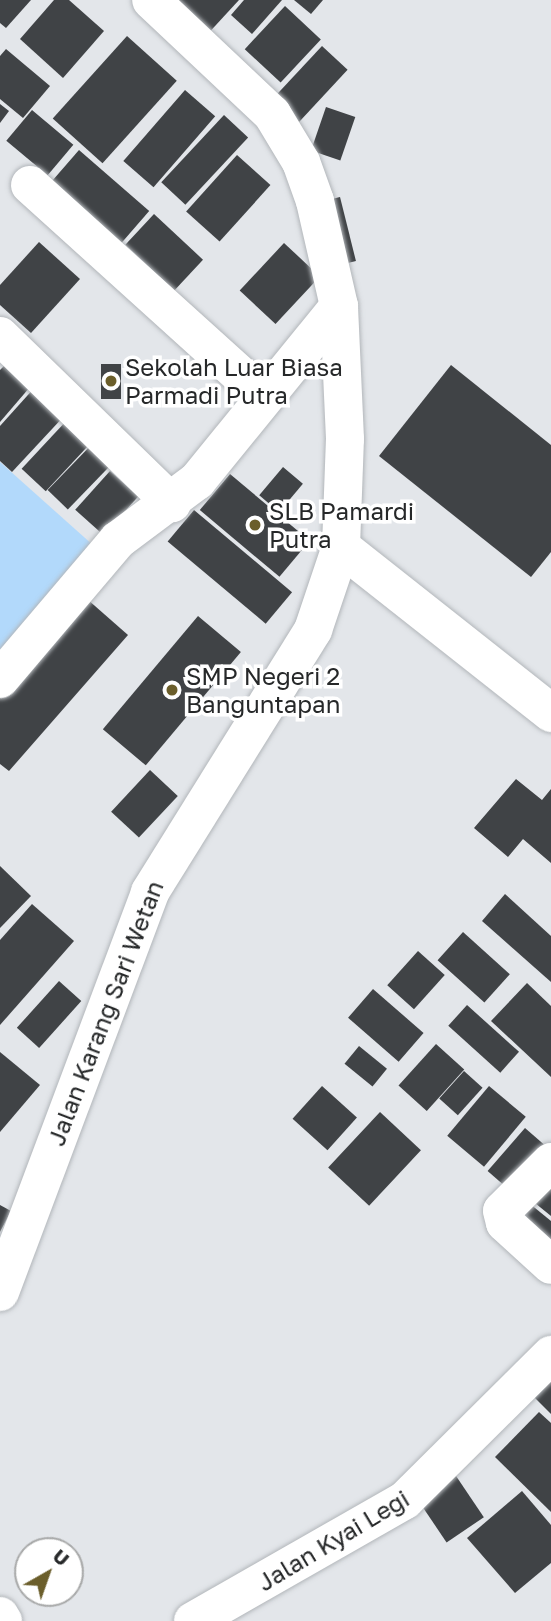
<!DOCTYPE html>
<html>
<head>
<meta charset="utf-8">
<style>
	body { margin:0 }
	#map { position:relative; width:551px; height:1621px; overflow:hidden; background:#e3e6ea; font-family:"Golos Text",sans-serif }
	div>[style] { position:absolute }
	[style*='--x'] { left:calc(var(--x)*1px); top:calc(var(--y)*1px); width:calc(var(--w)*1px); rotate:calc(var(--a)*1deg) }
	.green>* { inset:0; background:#b2d9fb }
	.building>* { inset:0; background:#404346; transform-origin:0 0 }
	.roads { filter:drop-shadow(0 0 2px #b2b6ba) drop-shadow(0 0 2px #b2b6ba) }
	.street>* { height:38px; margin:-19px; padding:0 19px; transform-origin:19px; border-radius:19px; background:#fff }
	.dots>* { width:19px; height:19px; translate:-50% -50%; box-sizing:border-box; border:4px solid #fff; border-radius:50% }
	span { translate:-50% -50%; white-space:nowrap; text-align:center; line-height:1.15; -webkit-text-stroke:7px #fff; paint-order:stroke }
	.poi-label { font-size:24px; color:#262829 }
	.left { translate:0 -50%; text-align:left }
	.street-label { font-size:24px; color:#262829 }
	.north { position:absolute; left:14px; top:1537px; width:70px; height:70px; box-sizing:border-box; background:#fff; border:2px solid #a8a9a9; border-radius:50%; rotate:40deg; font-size:19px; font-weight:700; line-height:28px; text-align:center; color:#262829 }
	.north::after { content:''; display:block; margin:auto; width:24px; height:32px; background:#6b5e2b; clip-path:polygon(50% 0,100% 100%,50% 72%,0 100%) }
</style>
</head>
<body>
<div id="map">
	<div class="green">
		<div style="clip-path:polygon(0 462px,94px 546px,0 650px)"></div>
	</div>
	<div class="building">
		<div style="clip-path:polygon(0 0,31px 0,6px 28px,0 23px)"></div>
		<div style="clip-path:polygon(54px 0,69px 0,104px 31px,63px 78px,20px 39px)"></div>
		<div style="clip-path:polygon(162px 0,239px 0,204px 38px)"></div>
		<div style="clip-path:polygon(244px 0,282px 0,252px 34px,231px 15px)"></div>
		<div style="clip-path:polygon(294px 0,323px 0,311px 14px)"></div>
		<div style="left:285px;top:6px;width:49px;height:59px;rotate:43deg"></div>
		<div style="left:127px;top:36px;width:67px;height:111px;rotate:42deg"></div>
		<div style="left:322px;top:46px;width:35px;height:79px;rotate:43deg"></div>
		<div style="clip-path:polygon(6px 49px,50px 86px,23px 118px,0 99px,0 56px)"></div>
		<div style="left:185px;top:90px;width:40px;height:94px;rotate:41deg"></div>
		<div style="clip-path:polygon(0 104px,9px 111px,0 123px)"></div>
		<div style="left:326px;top:107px;width:31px;height:46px;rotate:19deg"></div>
		<div style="left:32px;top:110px;width:54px;height:40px;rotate:40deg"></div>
		<div style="left:224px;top:115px;width:33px;height:92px;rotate:43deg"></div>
		<div style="left:79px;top:150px;width:93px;height:44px;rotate:41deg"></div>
		<div style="left:237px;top:155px;width:45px;height:76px;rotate:42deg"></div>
		<div style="left:340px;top:197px;width:66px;height:24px;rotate:76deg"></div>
		<div style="left:154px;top:214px;width:67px;height:42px;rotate:43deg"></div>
		<div style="clip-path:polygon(39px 242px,80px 279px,31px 333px,0 305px,0 285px)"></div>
		<div style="left:284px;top:243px;width:49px;height:65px;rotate:43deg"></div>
		<div style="left:101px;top:364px;width:20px;height:35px"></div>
		<div style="clip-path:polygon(5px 365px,30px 387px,0 422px,0 370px)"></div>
		<div style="clip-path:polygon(451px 365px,551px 445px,551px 552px,531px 577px,379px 456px)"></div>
		<div style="clip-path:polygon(36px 386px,66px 414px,12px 472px,0 461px,0 426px)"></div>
		<div style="left:68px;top:419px;width:33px;height:68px;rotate:43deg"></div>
		<div style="left:97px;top:439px;width:28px;height:71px;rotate:44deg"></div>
		<div style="left:283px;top:467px;width:26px;height:37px;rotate:40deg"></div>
		<div style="left:110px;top:471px;width:38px;height:52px;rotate:42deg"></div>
		<div style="left:230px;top:474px;width:104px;height:47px;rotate:40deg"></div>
		<div style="left:194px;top:510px;width:128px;height:41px;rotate:40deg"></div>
		<div style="clip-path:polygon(87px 599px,128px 635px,9px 771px,0 764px,0 698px)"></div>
		<div style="left:198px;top:616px;width:56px;height:148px;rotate:40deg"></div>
		<div style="left:150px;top:770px;width:38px;height:57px;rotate:43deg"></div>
		<div style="clip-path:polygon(516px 779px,542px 800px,551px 789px,551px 863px,523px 839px,508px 857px,474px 828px)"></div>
		<div style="clip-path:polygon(0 866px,31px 896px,0 928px)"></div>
		<div style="clip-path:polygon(505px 894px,551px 936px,551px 982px,482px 921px)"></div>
		<div style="clip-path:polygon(32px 904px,74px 941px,0 1025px,0 940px)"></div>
		<div style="left:463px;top:932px;width:63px;height:38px;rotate:42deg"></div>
		<div style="left:418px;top:951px;width:36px;height:46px;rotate:42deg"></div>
		<div style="left:59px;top:981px;width:30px;height:63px;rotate:42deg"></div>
		<div style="clip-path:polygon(527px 983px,551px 1006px,551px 1077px,491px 1021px)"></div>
		<div style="left:373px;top:989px;width:67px;height:38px;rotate:41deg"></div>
		<div style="left:467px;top:1005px;width:70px;height:28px;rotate:42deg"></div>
		<div style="left:436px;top:1044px;width:38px;height:56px;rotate:42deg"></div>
		<div style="left:359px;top:1046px;width:36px;height:23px;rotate:39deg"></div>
		<div style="clip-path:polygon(0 1052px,40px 1085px,0 1132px)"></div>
		<div style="left:464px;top:1071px;width:25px;height:37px;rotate:42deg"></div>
		<div style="left:322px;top:1086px;width:47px;height:44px;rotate:42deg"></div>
		<div style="left:489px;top:1086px;width:48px;height:65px;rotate:40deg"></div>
		<div style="left:380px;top:1112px;width:56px;height:76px;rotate:43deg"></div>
		<div style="left:525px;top:1128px;width:32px;height:57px;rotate:41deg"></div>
		<div style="clip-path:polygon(551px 1175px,551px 1216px,530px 1199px)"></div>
		<div style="clip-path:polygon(524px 1199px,551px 1221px,551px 1255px,508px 1219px)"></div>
		<div style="clip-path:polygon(0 1205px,11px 1211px,0 1232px)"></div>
		<div style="clip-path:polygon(551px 1363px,551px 1414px,525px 1388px)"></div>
		<div style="clip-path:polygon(539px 1412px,551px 1423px,551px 1512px,495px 1457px)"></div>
		<div style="left:452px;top:1470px;width:57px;height:45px;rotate:56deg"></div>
		<div style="clip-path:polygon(522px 1491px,551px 1525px,551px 1563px,515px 1593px,467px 1538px)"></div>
	</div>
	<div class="roads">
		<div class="street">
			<div style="--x:30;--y:185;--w:316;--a:42.1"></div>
			<div style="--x:0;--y:336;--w:240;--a:44.2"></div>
			<div style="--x:341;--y:547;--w:268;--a:38.3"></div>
			<div style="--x:0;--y:679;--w:182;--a:-49.7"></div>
			<div style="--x:118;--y:540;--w:99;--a:-36.8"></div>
			<div style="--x:197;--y:481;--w:225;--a:-50.9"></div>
			<div style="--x:551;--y:1162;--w:69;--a:135"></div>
			<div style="--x:502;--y:1211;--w:12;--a:76"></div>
			<div style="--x:505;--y:1223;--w:62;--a:42.4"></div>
			<div style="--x:0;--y:1292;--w:427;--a:-69.4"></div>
			<div style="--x:150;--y:892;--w:309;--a:-58.1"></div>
			<div style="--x:313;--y:630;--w:88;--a:-71.4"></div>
			<div style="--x:341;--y:547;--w:108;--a:-87.9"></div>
			<div style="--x:345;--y:439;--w:133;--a:-92.6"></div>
			<div style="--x:339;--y:306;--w:108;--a:-102.9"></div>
			<div style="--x:315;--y:201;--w:41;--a:-109.7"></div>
			<div style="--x:301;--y:162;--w:56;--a:-121.1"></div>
			<div style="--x:272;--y:114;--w:166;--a:-136.7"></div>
			<div style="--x:0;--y:1616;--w:6;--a:59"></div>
			<div style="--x:193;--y:1621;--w:244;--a:-29.7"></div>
			<div style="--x:405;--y:1500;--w:206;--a:-44.8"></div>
		</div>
	</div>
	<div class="dots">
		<div style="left:111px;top:381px;background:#6b5e2b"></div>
		<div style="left:255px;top:525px;background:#6b5e2b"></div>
		<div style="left:172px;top:690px;background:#6b5e2b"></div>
	</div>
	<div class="poi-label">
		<span class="left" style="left:125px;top:381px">Sekolah Luar Biasa<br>Parmadi Putra</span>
		<span class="left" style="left:269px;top:525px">SLB Pamardi<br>Putra</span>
		<span class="left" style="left:186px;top:690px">SMP Negeri 2<br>Banguntapan</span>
	</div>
	<div class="street-label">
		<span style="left:105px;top:1013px;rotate:-69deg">Jalan Karang Sari Wetan</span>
		<span style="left:333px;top:1540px;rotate:-31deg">Jalan Kyai Legi</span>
	</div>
	<div class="north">U</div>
</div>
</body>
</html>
